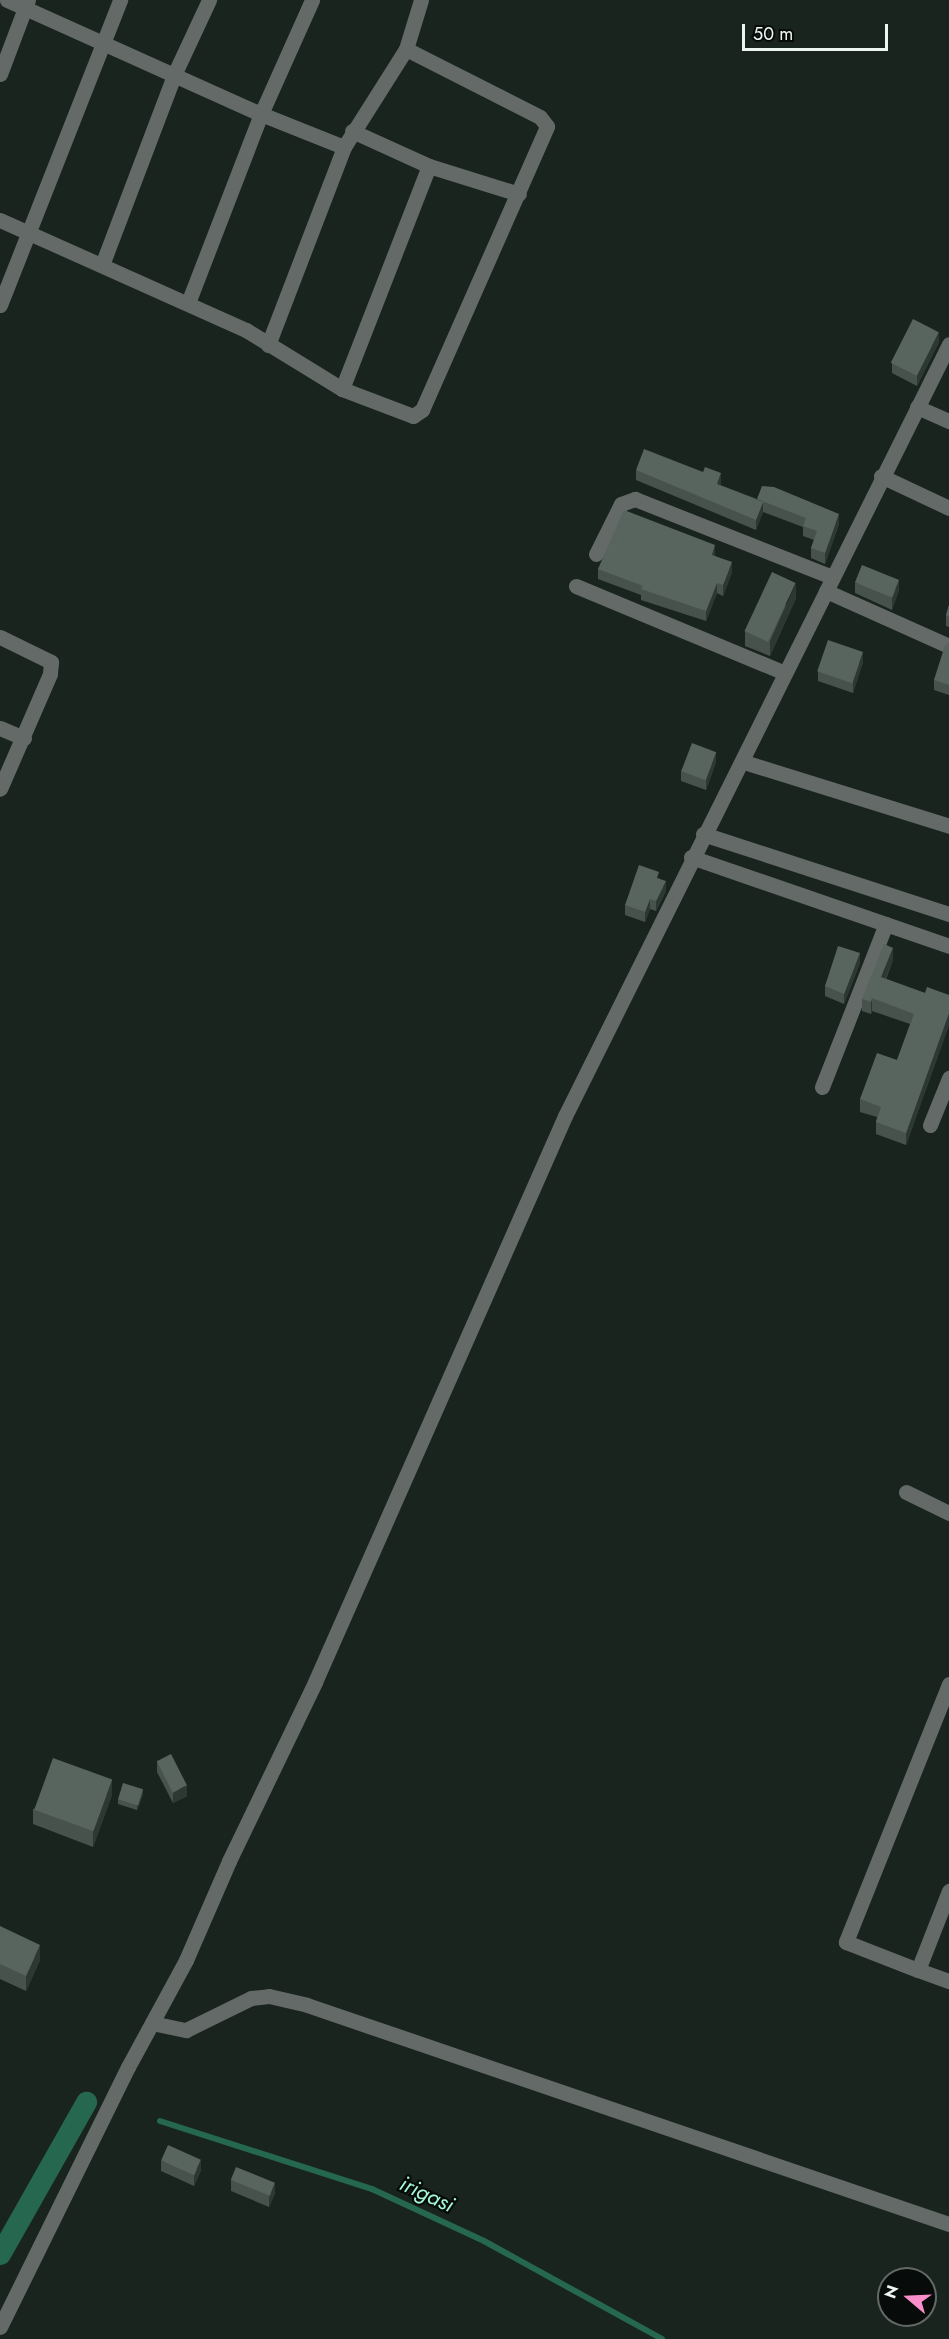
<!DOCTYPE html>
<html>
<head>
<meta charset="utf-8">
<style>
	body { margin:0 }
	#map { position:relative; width:949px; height:2339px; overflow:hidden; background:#19241f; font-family:Jost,sans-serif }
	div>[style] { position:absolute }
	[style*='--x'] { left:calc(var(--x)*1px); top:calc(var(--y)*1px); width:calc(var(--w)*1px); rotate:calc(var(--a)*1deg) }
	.stream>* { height:6px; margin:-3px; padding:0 3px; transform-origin:3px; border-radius:3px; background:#25674f }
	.canal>* { height:21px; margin:-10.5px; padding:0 10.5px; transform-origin:10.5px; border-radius:10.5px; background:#25674f }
	.minor>* { height:15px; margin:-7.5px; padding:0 7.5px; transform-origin:7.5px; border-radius:7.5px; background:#646a67 }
	.wall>* { inset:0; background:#47524c }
	.shaded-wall>* { inset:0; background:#2d3833 }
	.building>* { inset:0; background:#58645e; transform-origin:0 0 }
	span { translate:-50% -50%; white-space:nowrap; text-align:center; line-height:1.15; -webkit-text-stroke:4.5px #070c0a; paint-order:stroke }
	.water-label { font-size:22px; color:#a5f9d6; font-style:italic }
	.north { position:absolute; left:877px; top:2267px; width:60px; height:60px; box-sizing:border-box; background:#070c0a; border:2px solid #636966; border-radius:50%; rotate:289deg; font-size:16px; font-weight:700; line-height:24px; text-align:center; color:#edf5f1 }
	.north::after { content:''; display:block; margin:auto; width:21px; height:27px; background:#f98fca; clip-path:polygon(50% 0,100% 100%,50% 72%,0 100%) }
	.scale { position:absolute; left:742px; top:24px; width:146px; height:27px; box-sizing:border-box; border:3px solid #edf5f1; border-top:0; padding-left:8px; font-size:18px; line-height:21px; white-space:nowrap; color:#edf5f1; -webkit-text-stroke:4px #070c0a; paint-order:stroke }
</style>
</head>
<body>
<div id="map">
	<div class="stream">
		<div style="--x:160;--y:2121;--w:223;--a:17.8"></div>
		<div style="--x:372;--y:2189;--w:123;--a:24.9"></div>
		<div style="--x:484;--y:2241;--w:203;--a:28.8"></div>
	</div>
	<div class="canal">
		<div style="--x:0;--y:2254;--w:175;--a:-60.5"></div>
	</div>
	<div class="minor">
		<div style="--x:7;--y:0;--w:278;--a:24.2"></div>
		<div style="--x:261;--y:114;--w:89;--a:21.7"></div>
		<div style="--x:0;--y:74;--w:79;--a:-69.3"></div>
		<div style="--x:352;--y:131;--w:85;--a:24.4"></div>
		<div style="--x:429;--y:166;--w:94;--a:17.3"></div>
		<div style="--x:0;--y:220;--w:269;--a:24.1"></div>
		<div style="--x:246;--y:330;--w:113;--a:31.6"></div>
		<div style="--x:342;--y:389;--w:76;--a:20.8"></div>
		<div style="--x:413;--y:416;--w:11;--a:-34"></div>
		<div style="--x:422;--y:410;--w:310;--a:-66.2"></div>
		<div style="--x:547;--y:126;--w:11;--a:-128"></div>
		<div style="--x:540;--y:117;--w:150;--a:-153.1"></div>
		<div style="--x:102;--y:265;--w:203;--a:-69.2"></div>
		<div style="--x:174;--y:75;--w:83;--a:-65"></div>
		<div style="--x:188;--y:303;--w:203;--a:-68.9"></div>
		<div style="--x:261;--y:114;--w:125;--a:-65.9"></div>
		<div style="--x:0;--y:305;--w:328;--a:-68.5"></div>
		<div style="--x:268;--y:345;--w:212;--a:-69"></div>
		<div style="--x:344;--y:147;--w:116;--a:-57.7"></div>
		<div style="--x:406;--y:49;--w:51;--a:-73"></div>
		<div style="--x:342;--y:389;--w:239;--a:-68.7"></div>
		<div style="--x:917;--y:407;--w:35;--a:24"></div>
		<div style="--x:881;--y:476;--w:75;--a:25.2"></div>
		<div style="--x:596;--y:554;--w:56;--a:-63.4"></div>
		<div style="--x:621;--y:504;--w:15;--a:-20"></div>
		<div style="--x:635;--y:499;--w:212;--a:21.6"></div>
		<div style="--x:576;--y:586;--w:226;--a:22.6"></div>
		<div style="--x:826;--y:591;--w:135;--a:24.1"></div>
		<div style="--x:0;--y:637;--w:57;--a:26.1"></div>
		<div style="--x:51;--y:662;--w:12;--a:95"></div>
		<div style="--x:50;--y:674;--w:125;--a:113.5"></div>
		<div style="--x:0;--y:728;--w:26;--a:23"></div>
		<div style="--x:744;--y:762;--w:215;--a:17.3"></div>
		<div style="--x:703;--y:834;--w:259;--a:18"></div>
		<div style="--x:691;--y:857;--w:273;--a:19"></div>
		<div style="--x:822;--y:1087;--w:175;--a:-68.6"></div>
		<div style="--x:930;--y:1125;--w:51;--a:-68"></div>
		<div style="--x:906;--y:1492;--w:48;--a:26"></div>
		<div style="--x:949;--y:1684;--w:278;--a:111.8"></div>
		<div style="--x:846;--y:1942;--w:77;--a:21.3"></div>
		<div style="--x:918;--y:1970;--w:85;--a:-68.6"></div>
		<div style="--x:918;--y:1970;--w:33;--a:20"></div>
		<div style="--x:152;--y:2023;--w:35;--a:12"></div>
		<div style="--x:186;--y:2030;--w:72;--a:-26.2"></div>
		<div style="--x:251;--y:1998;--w:18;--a:-6"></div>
		<div style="--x:269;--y:1996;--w:39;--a:13"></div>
		<div style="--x:307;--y:2005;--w:678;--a:18.84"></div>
		<div style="--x:0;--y:2327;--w:290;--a:-63.8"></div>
		<div style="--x:128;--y:2067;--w:122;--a:-61.5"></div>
		<div style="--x:186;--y:1960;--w:108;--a:-66.5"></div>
		<div style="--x:229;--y:1861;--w:199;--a:-64.3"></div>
		<div style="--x:315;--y:1682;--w:619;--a:-66.17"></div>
		<div style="--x:565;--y:1116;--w:862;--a:-63.55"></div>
	</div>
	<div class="wall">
		<div style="clip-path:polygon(939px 342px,917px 386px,892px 373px,892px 363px)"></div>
		<div style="clip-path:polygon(636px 470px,721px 483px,720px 485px,757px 499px,839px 524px,825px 564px,811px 558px,811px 548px,814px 540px,803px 536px,803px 527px,763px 512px,756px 530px,636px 480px)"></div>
		<div style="clip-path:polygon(715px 555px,715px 556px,732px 572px,723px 596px,717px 593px,706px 621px,641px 600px,641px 595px,598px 579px,598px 569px)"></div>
		<div style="clip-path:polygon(855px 583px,899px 590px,892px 610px,855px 593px)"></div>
		<div style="clip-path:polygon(796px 598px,770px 656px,745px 646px,745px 631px)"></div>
		<div style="clip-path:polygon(949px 605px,949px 627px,946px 626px,946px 615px)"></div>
		<div style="clip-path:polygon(949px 643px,949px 695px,934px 690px,934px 680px)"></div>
		<div style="clip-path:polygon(863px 662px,853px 693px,818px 681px,818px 671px)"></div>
		<div style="clip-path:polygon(716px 762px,706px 790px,681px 781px,681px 771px)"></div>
		<div style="clip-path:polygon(659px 878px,666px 891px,656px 911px,650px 909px,645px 922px,625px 915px,625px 905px)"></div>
		<div style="clip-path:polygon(893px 960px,886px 979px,925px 993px,949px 995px,949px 1025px,906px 1145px,876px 1134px,876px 1122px,877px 1117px,860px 1112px,860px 1099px,897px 1060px,910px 1024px,872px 1011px,871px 1014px,862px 1011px,862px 999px)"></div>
		<div style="clip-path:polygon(860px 963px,844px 1004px,825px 996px,825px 986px)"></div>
		<div style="clip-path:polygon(157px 1762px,187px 1796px,173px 1803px,157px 1772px)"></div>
		<div style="clip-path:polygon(143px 1794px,137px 1810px,118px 1804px,118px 1799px)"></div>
		<div style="clip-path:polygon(112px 1795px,93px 1847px,33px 1824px,33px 1809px)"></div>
		<div style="clip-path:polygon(0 1926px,40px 1960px,26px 1991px,0 1979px)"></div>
		<div style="clip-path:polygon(161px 2161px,201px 2170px,194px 2186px,161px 2171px)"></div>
		<div style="clip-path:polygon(231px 2180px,275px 2193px,269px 2207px,231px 2191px)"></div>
	</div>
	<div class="shaded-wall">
		<div style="clip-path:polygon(939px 332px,939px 342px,917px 386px,917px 376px)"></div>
		<div style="clip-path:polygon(721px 473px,721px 483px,717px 494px,717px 484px)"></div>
		<div style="clip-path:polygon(763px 502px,763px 512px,756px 530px,756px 520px)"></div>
		<div style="clip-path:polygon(839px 514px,839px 524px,825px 564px,825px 553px)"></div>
		<div style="clip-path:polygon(715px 545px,715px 555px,712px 565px,712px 555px)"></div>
		<div style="clip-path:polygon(732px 562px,732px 572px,723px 596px,723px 585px)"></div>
		<div style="clip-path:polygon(899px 580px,899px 590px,892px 610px,892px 599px)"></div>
		<div style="clip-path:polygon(717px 583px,717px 593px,706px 621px,706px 611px)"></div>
		<div style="clip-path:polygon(796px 583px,796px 598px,770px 656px,770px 641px)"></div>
		<div style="clip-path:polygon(863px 652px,863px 662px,853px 693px,853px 682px)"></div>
		<div style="clip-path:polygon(716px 752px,716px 762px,706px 790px,706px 780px)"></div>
		<div style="clip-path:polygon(666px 881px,666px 891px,656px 911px,656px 901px)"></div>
		<div style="clip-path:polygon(650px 899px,650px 909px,645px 922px,645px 912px)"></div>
		<div style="clip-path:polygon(893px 948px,893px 960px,881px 989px,881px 977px)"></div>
		<div style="clip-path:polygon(860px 953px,860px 963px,844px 1004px,844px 994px)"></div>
		<div style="clip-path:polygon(872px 998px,872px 1011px,871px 1014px,871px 1002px)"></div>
		<div style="clip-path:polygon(949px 1013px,949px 1025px,906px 1145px,906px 1133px)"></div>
		<div style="clip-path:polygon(112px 1780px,112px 1795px,93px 1847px,93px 1831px)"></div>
		<div style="clip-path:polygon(187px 1785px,187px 1796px,173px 1803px,173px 1793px)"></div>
		<div style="clip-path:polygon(143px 1789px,143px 1794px,137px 1810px,137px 1805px)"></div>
		<div style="clip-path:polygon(40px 1945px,40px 1960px,26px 1991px,26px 1976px)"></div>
		<div style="clip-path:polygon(201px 2160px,201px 2170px,194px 2186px,194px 2176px)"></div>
		<div style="clip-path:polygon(275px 2183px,275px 2193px,269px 2207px,269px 2197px)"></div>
	</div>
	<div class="building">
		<div style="left:913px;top:319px;width:29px;height:49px;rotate:27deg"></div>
		<div style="clip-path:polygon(644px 449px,703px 472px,705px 467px,721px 473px,717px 484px,763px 502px,756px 520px,636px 470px)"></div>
		<div style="clip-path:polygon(762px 486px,774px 487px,839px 514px,825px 553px,811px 548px,817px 531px,803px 526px,806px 518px,757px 499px)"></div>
		<div style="clip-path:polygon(624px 510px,715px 545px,712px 555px,732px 562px,723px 585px,717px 583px,706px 611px,641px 589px,643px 586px,598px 569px)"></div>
		<div style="left:862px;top:565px;width:40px;height:19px;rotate:22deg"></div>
		<div style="left:772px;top:572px;width:26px;height:65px;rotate:25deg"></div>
		<div style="clip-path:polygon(949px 605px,949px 617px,946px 615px)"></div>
		<div style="left:828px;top:640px;width:37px;height:33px;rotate:19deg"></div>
		<div style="clip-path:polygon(949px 643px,949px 685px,934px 680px,945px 645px)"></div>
		<div style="left:692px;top:743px;width:26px;height:30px;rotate:21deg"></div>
		<div style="clip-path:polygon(639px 865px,659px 872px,657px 878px,666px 881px,656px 901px,650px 899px,645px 912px,625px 905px)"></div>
		<div style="clip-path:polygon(884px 944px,893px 948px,881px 977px,925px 993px,927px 987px,949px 995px,949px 1013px,906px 1133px,876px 1122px,881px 1107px,860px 1099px,877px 1053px,897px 1060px,914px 1014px,872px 998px,871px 1002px,862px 999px)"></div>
		<div style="clip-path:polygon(838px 946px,860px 953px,844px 994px,825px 986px)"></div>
		<div style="left:171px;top:1754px;width:35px;height:16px;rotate:63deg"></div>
		<div style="left:53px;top:1758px;width:63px;height:55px;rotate:20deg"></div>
		<div style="left:123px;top:1783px;width:21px;height:17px;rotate:17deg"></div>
		<div style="clip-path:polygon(0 1926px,40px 1945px,26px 1976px,0 1964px)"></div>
		<div style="left:168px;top:2145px;width:36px;height:17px;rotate:24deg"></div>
		<div style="left:236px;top:2167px;width:42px;height:14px;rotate:22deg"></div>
	</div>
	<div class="water-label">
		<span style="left:427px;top:2194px;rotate:25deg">irigasi</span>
	</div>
	<div class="north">N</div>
	<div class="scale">50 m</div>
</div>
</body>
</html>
